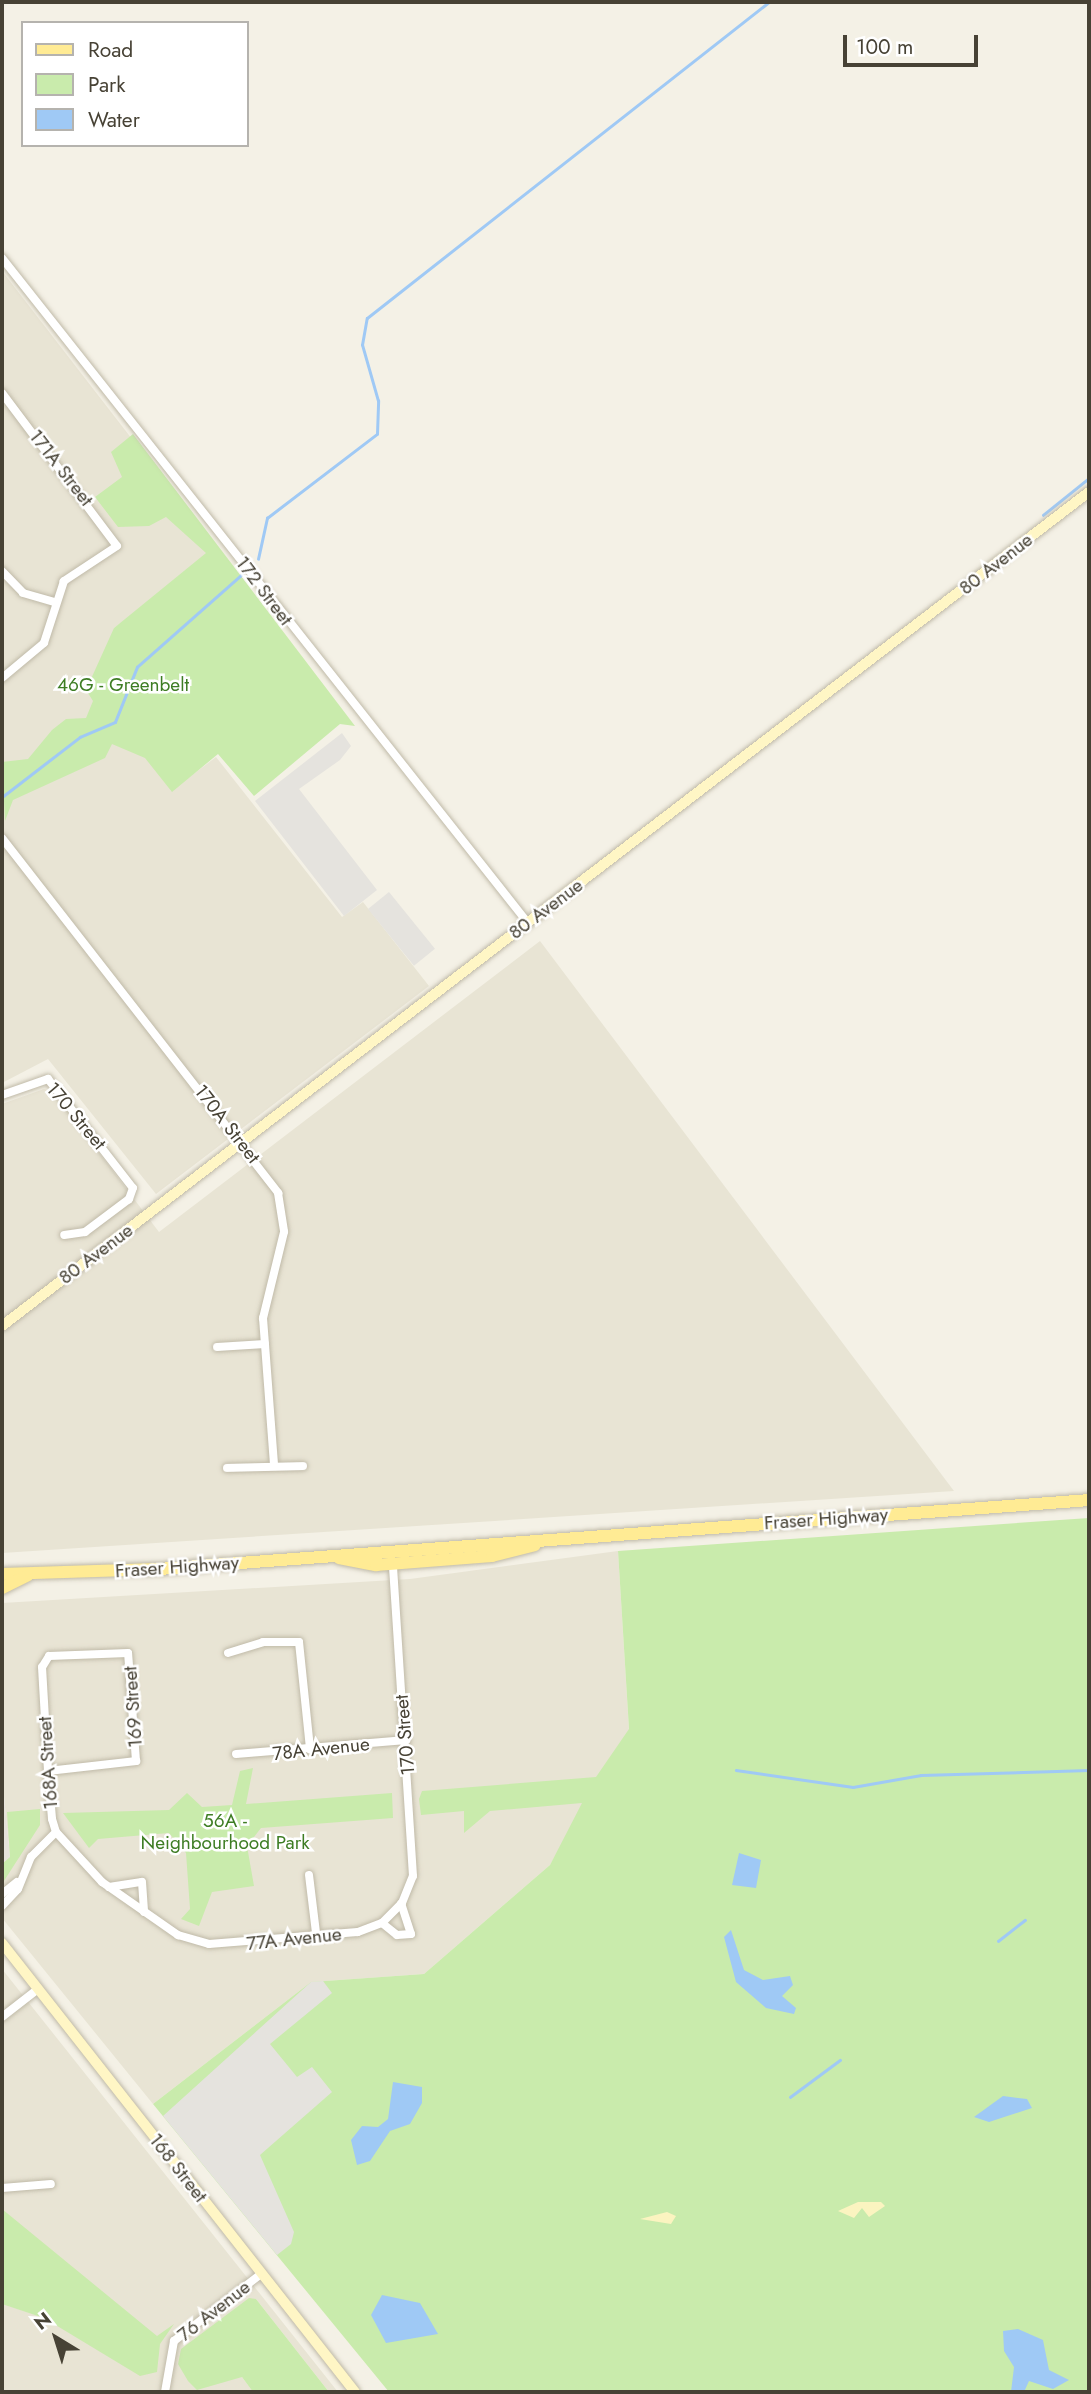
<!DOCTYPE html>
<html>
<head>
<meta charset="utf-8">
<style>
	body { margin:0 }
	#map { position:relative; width:1091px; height:2394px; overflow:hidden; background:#f4f1e6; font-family:Jost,sans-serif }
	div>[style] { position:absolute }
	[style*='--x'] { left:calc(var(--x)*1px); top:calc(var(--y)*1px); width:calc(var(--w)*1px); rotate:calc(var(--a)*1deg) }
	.residential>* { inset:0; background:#e8e4d4 }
	.industrial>* { inset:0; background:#e6e2db }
	.green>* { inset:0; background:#c9ebac }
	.sand>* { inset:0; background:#fbf4c0 }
	.parking>* { inset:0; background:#e5e3de; transform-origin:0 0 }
	.water>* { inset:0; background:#9fc9f5 }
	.stream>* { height:2.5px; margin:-1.25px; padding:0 1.25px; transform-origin:1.25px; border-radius:1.25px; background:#9fc9f5 }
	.roads { filter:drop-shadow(0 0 2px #c0baa8) drop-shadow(0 0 2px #c0baa8) }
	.minor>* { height:8px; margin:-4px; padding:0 4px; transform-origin:4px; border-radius:4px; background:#fff }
	.secondary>* { height:10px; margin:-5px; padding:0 5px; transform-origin:5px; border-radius:5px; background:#fff6c5 }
	.primary>* { height:12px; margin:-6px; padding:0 6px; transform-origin:6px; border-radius:6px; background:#ffeb94 }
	span { translate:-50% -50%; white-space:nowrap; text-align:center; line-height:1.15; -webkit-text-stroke:5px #fff; paint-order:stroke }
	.street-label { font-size:19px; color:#474235 }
	.park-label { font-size:19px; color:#3e7d24 }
	.frame { position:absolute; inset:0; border:4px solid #474235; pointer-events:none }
	.legend { position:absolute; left:21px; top:21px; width:228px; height:126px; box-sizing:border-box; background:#fff; border:2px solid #b5b3ae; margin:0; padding:9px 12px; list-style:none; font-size:21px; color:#474235 }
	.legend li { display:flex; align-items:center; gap:14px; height:35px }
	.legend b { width:35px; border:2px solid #b5b3ae }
	.north { position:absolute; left:21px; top:2303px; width:70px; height:70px; -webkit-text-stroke:5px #fff; paint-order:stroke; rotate:322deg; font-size:19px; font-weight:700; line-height:28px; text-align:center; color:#474235 }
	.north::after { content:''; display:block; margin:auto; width:24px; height:32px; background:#474235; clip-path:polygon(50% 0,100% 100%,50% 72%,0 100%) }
	.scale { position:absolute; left:843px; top:35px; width:135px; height:32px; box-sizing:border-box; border:4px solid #474235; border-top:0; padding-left:9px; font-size:21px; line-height:24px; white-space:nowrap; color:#474235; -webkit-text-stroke:5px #fff; paint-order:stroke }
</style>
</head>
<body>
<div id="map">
	<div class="residential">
		<div style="clip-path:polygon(2px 271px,214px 545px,186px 575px,114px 628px,171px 791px,216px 757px,342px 917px,363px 902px,429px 986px,156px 1194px,48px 1059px,2px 1083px)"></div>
		<div style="clip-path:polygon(540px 941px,954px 1491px,2px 1553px,2px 1104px,44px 1089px,53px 1092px,159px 1232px)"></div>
		<div style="clip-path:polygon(618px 1551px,629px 1730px,550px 1865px,424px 1974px,311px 1982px,153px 2104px,2px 1918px,2px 1864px,10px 1857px,2px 1777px,2px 1603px,410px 1579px)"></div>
		<div style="clip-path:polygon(2px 1969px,338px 2392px,329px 2392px,256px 2299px,242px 2377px,253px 2392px,2px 2392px)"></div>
	</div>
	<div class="industrial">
		<div style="clip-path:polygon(2px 1777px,10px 1857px,2px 1864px)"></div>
	</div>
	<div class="green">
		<div style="clip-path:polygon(133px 434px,355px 726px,340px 724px,254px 796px,218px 754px,172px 792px,145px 758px,112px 744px,105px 758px,13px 800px,5px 821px,2px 762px,28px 759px,52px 730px,66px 719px,86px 718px,93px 701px,86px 690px,114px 628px,206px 553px,166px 517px,149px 526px,118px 527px,95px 497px,122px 477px,111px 452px)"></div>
		<div style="clip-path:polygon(1089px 1518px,1089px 2392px,389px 2392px,153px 2104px,311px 1982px,424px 1974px,550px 1865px,582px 1803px,490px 1811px,464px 1833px,464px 1811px,421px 1815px,419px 1799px,422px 1791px,596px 1777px,629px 1729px,618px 1551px)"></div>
		<div style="clip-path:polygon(253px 1768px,246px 1804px,392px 1793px,393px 1818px,261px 1828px,247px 1846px,254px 1886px,212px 1892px,199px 1926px,181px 1919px,190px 1909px,186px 1853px,169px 1833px,98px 1839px,89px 1848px,63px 1813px,169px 1810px,187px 1793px,202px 1807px,232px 1805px,240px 1771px)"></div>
		<div style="clip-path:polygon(40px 1809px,40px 1825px,2px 1884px,2px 1864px,10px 1857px,7px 1812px)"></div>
		<div style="clip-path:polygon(2px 2209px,157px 2336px,174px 2324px,160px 2344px,157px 2372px,140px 2376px,44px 2318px,2px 2304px)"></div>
		<div style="clip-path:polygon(249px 2298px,256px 2299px,329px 2392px,253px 2392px,242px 2377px,197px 2390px,188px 2381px,178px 2364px,181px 2349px)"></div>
	</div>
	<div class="sand">
		<div style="clip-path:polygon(858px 2202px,881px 2202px,885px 2206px,869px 2217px,862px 2208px,854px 2218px,838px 2211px)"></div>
		<div style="clip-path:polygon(667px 2212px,676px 2216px,671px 2224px,640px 2219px)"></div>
	</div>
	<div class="parking">
		<div style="clip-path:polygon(342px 733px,351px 746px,340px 760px,299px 789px,377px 890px,344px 916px,255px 801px)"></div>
		<div style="left:389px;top:892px;width:73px;height:27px;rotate:51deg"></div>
		<div style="clip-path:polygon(323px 1981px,332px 1993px,270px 2044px,297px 2077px,312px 2067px,332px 2092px,260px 2155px,294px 2232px,291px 2244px,277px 2255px,163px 2116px,311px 1982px)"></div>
	</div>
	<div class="water">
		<div style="clip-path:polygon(739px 1853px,761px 1860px,756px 1888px,732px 1885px)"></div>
		<div style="clip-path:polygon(731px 1930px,744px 1970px,763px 1980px,790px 1976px,793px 1985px,782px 1996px,796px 2008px,794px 2014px,766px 2008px,736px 1982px,724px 1937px)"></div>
		<div style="clip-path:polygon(393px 2082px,422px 2087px,422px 2103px,410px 2124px,390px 2131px,370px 2161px,357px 2165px,351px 2140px,362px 2126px,378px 2127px,388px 2119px)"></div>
		<div style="clip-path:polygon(1003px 2096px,1027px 2099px,1032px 2108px,989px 2122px,974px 2117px)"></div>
		<div style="clip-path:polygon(382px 2295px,420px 2303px,438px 2334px,386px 2343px,371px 2315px)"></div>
		<div style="clip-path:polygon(1018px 2329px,1043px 2340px,1049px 2370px,1069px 2380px,1053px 2389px,1029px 2381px,1024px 2392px,1011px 2392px,1014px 2367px,1004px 2351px,1003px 2331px)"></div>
	</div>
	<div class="stream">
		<div style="--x:1043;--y:515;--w:59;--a:-38.8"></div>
		<div style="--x:258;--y:559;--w:42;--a:-77.6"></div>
		<div style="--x:267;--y:518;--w:138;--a:-37.4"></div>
		<div style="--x:377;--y:434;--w:33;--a:-88"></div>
		<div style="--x:378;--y:401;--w:58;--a:-105.9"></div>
		<div style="--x:362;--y:345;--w:27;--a:-80"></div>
		<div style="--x:367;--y:318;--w:511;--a:-38.17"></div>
		<div style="--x:2;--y:797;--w:98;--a:-37.6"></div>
		<div style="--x:80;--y:737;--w:38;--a:-23"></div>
		<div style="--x:115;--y:722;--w:59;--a:-68.2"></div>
		<div style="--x:137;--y:667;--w:139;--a:-41.5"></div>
		<div style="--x:736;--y:1770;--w:118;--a:8.3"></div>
		<div style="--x:853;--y:1787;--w:69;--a:-10"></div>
		<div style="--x:921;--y:1775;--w:168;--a:-1.7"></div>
		<div style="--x:998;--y:1941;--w:34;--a:-38"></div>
		<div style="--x:790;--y:2097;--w:62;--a:-36.5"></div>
	</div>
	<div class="roads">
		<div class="minor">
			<div style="--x:2;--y:258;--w:848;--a:51.66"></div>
			<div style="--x:2;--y:393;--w:191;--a:53.1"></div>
			<div style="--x:117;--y:546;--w:64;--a:146.6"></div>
			<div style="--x:64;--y:581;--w:65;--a:107.9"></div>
			<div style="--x:44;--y:643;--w:55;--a:140.2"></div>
			<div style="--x:2;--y:571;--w:30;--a:46"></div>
			<div style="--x:23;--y:593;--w:33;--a:16"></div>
			<div style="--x:2;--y:838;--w:450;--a:52.1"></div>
			<div style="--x:278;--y:1193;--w:39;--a:81"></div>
			<div style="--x:284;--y:1232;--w:89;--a:103.7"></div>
			<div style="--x:263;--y:1318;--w:148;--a:85.7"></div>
			<div style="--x:2;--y:1095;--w:49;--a:-19.2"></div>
			<div style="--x:48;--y:1079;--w:138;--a:52.1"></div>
			<div style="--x:133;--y:1188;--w:12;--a:110"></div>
			<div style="--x:129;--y:1199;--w:55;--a:143.1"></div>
			<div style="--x:85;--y:1232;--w:21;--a:172"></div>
			<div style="--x:217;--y:1347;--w:48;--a:-3.6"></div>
			<div style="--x:227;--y:1468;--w:76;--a:-1.5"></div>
			<div style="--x:228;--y:1653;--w:37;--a:-17"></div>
			<div style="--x:263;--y:1642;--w:36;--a:0"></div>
			<div style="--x:299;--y:1642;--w:108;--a:84.1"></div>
			<div style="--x:236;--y:1754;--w:171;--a:-4.7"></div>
			<div style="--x:48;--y:1771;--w:89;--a:-6.5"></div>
			<div style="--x:136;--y:1761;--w:108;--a:-94.2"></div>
			<div style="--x:128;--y:1653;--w:79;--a:177.8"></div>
			<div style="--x:49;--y:1656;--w:13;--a:122"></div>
			<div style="--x:42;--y:1667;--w:104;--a:86.7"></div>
			<div style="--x:48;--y:1771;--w:48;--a:85.2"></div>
			<div style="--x:52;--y:1819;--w:14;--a:73"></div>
			<div style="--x:56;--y:1832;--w:68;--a:47.4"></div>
			<div style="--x:102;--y:1882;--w:93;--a:34.9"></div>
			<div style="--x:178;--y:1935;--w:32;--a:16"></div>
			<div style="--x:209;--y:1944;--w:149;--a:-4.6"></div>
			<div style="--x:358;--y:1932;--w:26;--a:-21"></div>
			<div style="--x:382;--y:1923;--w:28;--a:-45"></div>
			<div style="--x:402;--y:1903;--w:29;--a:-68"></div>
			<div style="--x:413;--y:1876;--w:314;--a:-93.7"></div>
			<div style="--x:309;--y:1875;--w:58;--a:83.1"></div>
			<div style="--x:109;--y:1887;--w:33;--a:-9"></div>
			<div style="--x:142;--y:1882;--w:30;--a:86"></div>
			<div style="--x:2;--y:1894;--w:19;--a:-39"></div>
			<div style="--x:2;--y:1906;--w:23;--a:-47"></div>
			<div style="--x:18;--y:1889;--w:35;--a:-68"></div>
			<div style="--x:31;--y:1857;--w:35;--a:-45"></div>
			<div style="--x:382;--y:1923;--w:19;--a:39"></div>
			<div style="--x:397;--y:1935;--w:14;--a:-4"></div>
			<div style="--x:411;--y:1934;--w:32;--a:-108"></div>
			<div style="--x:2;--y:2017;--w:46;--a:-37.9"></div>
			<div style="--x:2;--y:2188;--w:49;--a:-4.7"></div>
			<div style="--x:165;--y:2392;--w:52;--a:-80"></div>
			<div style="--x:174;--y:2341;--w:110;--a:-37.6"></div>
		</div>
		<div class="secondary">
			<div style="--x:2;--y:1326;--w:1370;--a:-37.5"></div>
			<div style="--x:2;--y:1943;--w:571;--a:51.83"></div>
		</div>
		<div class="primary">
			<div style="--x:339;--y:1558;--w:38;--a:11"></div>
			<div style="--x:376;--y:1565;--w:116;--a:-4.4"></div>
			<div style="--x:492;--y:1556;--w:44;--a:-14.3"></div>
			<div style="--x:2;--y:1574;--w:157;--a:-1.8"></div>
			<div style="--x:159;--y:1569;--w:933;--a:-4.24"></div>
			<div style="--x:2;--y:1588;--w:28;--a:-26"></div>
		</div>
	</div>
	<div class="street-label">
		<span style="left:61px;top:468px;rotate:52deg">171A Street</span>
		<span style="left:996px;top:564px;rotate:-38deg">80 Avenue</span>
		<span style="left:264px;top:591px;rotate:53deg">172 Street</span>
		<span style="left:546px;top:909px;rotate:-37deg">80 Avenue</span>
		<span style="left:76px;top:1116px;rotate:50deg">170 Street</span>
		<span style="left:227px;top:1124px;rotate:52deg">170A Street</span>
		<span style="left:96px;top:1254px;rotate:-37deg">80 Avenue</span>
		<span style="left:826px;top:1519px;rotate:-4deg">Fraser Highway</span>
		<span style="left:177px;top:1567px;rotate:-4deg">Fraser Highway</span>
		<span style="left:133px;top:1707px;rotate:-94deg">169 Street</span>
		<span style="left:405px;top:1735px;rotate:-95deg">170 Street</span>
		<span style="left:321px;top:1749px;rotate:-6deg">78A Avenue</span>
		<span style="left:48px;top:1763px;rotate:-94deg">168A Street</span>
		<span style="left:294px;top:1939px;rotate:-6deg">77A Avenue</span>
		<span style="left:178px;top:2168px;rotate:52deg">168 Street</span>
		<span style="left:214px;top:2311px;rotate:-38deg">76 Avenue</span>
	</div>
	<div class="park-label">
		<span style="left:123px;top:685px">46G - Greenbelt</span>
		<span style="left:225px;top:1832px">56A -<br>Neighbourhood Park</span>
	</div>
	<div class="frame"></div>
	<ul class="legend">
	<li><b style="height:9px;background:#ffeb94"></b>Road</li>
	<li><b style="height:19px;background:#c9ebac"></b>Park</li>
	<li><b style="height:19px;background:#9fc9f5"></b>Water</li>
	</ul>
	<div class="north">N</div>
	<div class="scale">100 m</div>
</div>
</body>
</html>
